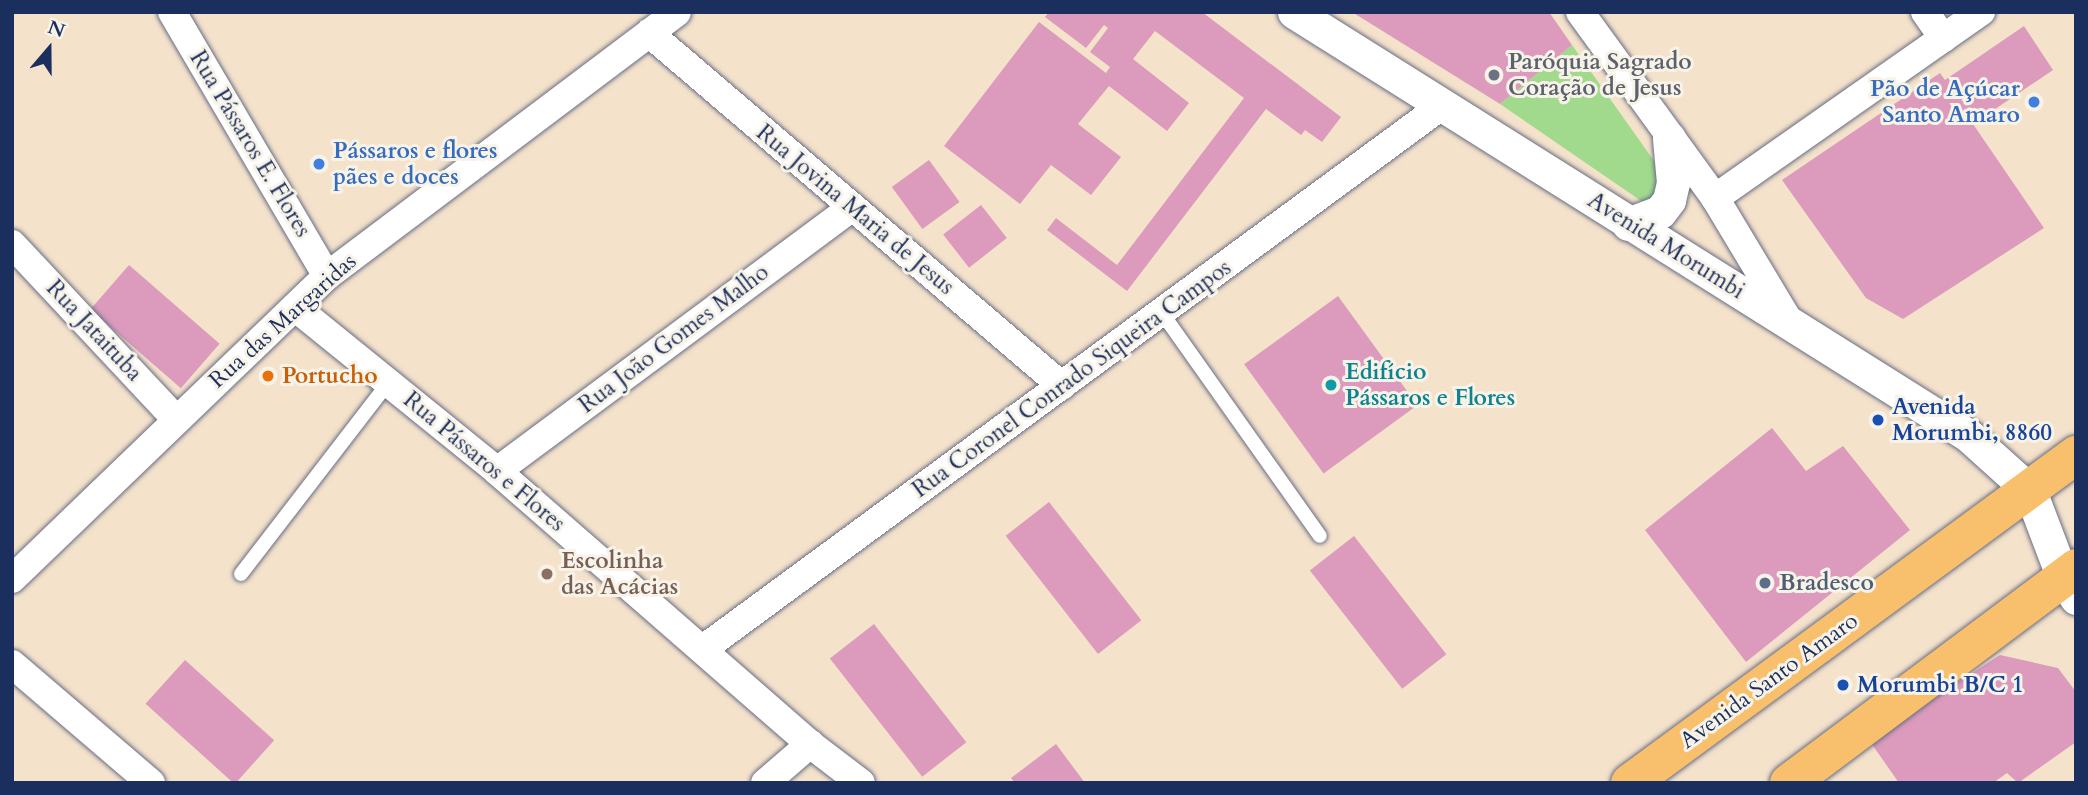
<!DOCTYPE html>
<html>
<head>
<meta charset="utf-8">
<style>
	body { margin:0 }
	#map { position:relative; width:2088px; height:795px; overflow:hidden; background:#f5e2cb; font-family:Cardo,serif }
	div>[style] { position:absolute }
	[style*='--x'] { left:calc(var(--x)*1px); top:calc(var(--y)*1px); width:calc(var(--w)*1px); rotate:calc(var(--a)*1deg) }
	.green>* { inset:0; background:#a1da8c }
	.building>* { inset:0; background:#dc9bbd; transform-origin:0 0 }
	.roads { filter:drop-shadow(0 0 2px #676e84) drop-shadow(0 0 2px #676e84) }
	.service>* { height:14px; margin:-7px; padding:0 7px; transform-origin:7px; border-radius:7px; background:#fff }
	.minor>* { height:28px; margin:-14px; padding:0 14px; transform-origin:14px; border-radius:14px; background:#fff }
	.tertiary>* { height:33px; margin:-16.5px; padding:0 16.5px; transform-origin:16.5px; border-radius:16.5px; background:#fff }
	.primary>* { height:38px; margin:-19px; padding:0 19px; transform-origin:19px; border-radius:19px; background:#f8bf6c }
	.dots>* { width:19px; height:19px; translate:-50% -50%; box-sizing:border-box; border:4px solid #f7f3e8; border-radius:50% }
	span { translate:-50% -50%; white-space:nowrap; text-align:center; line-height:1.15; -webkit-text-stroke:6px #f7f3e8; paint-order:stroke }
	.worship-label { font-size:23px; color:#5b616d; font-weight:700 }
	.left { translate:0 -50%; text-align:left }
	.shop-label { font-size:23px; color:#366cbe; font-weight:700 }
	.right { translate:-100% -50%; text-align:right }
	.street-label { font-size:23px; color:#1b2f5e }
	.culture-label { font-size:23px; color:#0d838f; font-weight:700 }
	.food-label { font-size:23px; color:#c56008; font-weight:700 }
	.transit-label { font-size:23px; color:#164399; font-weight:700 }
	.education-label { font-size:23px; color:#785e54; font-weight:700 }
	.service-label { font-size:23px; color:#4e5e75; font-weight:700 }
	.frame { position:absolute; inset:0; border:14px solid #1b2f5e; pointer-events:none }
	.north { position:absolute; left:14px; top:14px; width:70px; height:70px; -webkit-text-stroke:5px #f7f3e8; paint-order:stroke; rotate:20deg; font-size:19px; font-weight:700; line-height:28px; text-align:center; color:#1b2f5e }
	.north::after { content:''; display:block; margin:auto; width:24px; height:32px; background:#1b2f5e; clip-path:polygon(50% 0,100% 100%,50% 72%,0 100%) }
</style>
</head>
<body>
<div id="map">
	<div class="green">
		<div style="clip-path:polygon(1572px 45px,1671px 185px,1647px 205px,1500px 104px)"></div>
	</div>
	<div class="building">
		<div style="clip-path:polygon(1049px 12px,1202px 12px,1341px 117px,1322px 142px,1305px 130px,1301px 135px,1266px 109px,1127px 291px,1047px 230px,1056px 218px,1117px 265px,1244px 98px,1155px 31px,1133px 59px,1189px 103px,1167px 131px,1109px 86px,1078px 124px,1121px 157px,1091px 195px,1051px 165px,1020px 204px,944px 146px,1039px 22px,1106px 73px,1110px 67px,1090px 52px,1108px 28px,1104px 25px,1086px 48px,1045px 17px)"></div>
		<div style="clip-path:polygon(1352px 12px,1549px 12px,1572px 45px,1500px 104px)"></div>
		<div style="clip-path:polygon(2024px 26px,2053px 70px,1973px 124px,2044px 228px,1903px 319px,1866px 298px,1782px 180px,1940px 73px,1945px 80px)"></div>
		<div style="left:929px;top:160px;width:52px;height:46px;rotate:54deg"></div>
		<div style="left:981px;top:205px;width:42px;height:48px;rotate:52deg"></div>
		<div style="left:129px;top:265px;width:120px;height:59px;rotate:41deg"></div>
		<div style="left:1338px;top:296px;width:135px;height:116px;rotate:54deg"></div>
		<div style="clip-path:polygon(1772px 428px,1806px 471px,1843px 446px,1910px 530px,1746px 662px,1645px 530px)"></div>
		<div style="left:1049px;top:502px;width:150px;height:55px;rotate:52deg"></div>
		<div style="left:1354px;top:536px;width:150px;height:56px;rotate:52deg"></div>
		<div style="left:874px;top:624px;width:150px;height:56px;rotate:52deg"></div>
		<div style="clip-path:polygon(2000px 655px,2058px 668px,2076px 692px,2076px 742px,2018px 783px,2007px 773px,1993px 783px,1899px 783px,1869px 740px)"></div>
		<div style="left:185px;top:660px;width:120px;height:59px;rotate:42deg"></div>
		<div style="clip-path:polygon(1056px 744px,1085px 783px,1015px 783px,1011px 778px)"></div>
	</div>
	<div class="roads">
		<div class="service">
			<div style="--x:1162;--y:313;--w:273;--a:54.7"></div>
			<div style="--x:241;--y:574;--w:241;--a:-52.4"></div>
		</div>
		<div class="minor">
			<div style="--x:172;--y:12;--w:306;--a:59.6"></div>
			<div style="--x:1580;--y:12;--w:230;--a:54"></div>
			<div style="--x:1715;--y:198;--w:146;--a:59"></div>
			<div style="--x:1925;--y:12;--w:32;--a:55"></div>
			<div style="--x:649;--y:33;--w:543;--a:40.52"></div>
			<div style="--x:1715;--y:198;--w:325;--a:-35"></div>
			<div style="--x:12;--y:244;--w:238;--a:46.9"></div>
			<div style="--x:296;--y:308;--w:259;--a:39"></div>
			<div style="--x:497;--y:471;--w:415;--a:41.1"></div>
			<div style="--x:810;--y:744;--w:64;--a:37.4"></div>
			<div style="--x:497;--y:471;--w:441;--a:-36.6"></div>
			<div style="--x:12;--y:579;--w:437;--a:-43.9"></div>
			<div style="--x:327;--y:276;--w:438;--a:-37"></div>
			<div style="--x:703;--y:649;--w:915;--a:-36.33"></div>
			<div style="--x:12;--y:664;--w:183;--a:40.6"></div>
			<div style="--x:765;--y:783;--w:60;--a:-40.9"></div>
		</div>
		<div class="tertiary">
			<div style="--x:1294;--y:12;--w:797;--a:32.13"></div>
			<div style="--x:1969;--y:436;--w:82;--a:42"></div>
			<div style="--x:2030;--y:491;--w:93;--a:69.2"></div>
			<div style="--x:2063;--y:578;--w:24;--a:57"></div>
			<div style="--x:1628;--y:224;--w:34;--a:-21"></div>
			<div style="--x:1660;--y:212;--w:15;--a:-53"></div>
			<div style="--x:1669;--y:200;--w:17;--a:-77"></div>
			<div style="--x:1673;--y:183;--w:45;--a:-95.1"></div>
		</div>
		<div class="primary">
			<div style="--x:1630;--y:783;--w:554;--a:-36.33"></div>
			<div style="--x:1789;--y:783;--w:359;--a:-36.8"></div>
		</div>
	</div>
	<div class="dots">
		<div style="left:1494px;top:75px;background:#6b7280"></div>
		<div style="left:2034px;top:102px;background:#3f7fe0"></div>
		<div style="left:319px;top:164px;background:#3f7fe0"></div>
		<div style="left:268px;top:376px;background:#e8710a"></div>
		<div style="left:1331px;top:385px;background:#0f9aa8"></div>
		<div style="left:1878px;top:420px;background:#1a4fb4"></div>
		<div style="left:547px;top:574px;background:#8d6e63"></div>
		<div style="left:1765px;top:583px;background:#5c6f8a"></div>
		<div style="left:1843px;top:685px;background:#1a4fb4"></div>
	</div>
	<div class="worship-label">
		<span class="left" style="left:1508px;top:75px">Paróquia Sagrado<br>Coração de Jesus</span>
	</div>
	<div class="shop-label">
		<span class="right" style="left:2020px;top:102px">Pão de Açúcar<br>Santo Amaro</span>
		<span class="left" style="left:333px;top:164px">Pássaros e flores<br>pães e doces</span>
	</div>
	<div class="street-label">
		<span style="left:250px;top:144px;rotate:59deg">Rua Pássaros E. Flores</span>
		<span style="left:855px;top:210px;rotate:40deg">Rua Jovina Maria de Jesus</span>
		<span style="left:1666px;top:246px;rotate:32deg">Avenida Morumbi</span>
		<span style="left:283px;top:321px;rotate:-42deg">Rua das Margaridas</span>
		<span style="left:94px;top:331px;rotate:47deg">Rua Jataituba</span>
		<span style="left:674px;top:339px;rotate:-37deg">Rua João Gomes Malho</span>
		<span style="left:1072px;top:379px;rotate:-36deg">Rua Coronel Conrado Siqueira Campos</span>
		<span style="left:484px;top:462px;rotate:40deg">Rua Pássaros e Flores</span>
		<span style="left:1769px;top:681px;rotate:-36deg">Avenida Santo Amaro</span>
	</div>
	<div class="culture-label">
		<span class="left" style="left:1345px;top:385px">Edifício<br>Pássaros e Flores</span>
	</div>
	<div class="food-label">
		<span class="left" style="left:282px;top:376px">Portucho</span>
	</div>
	<div class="transit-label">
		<span class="left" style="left:1892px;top:420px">Avenida<br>Morumbi, 8860</span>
		<span class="left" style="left:1857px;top:685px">Morumbi B/C 1</span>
	</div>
	<div class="education-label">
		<span class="left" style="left:561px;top:574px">Escolinha<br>das Acácias</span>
	</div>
	<div class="service-label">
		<span class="left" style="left:1779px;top:583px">Bradesco</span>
	</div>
	<div class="frame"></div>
	<div class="north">N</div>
</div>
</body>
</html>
